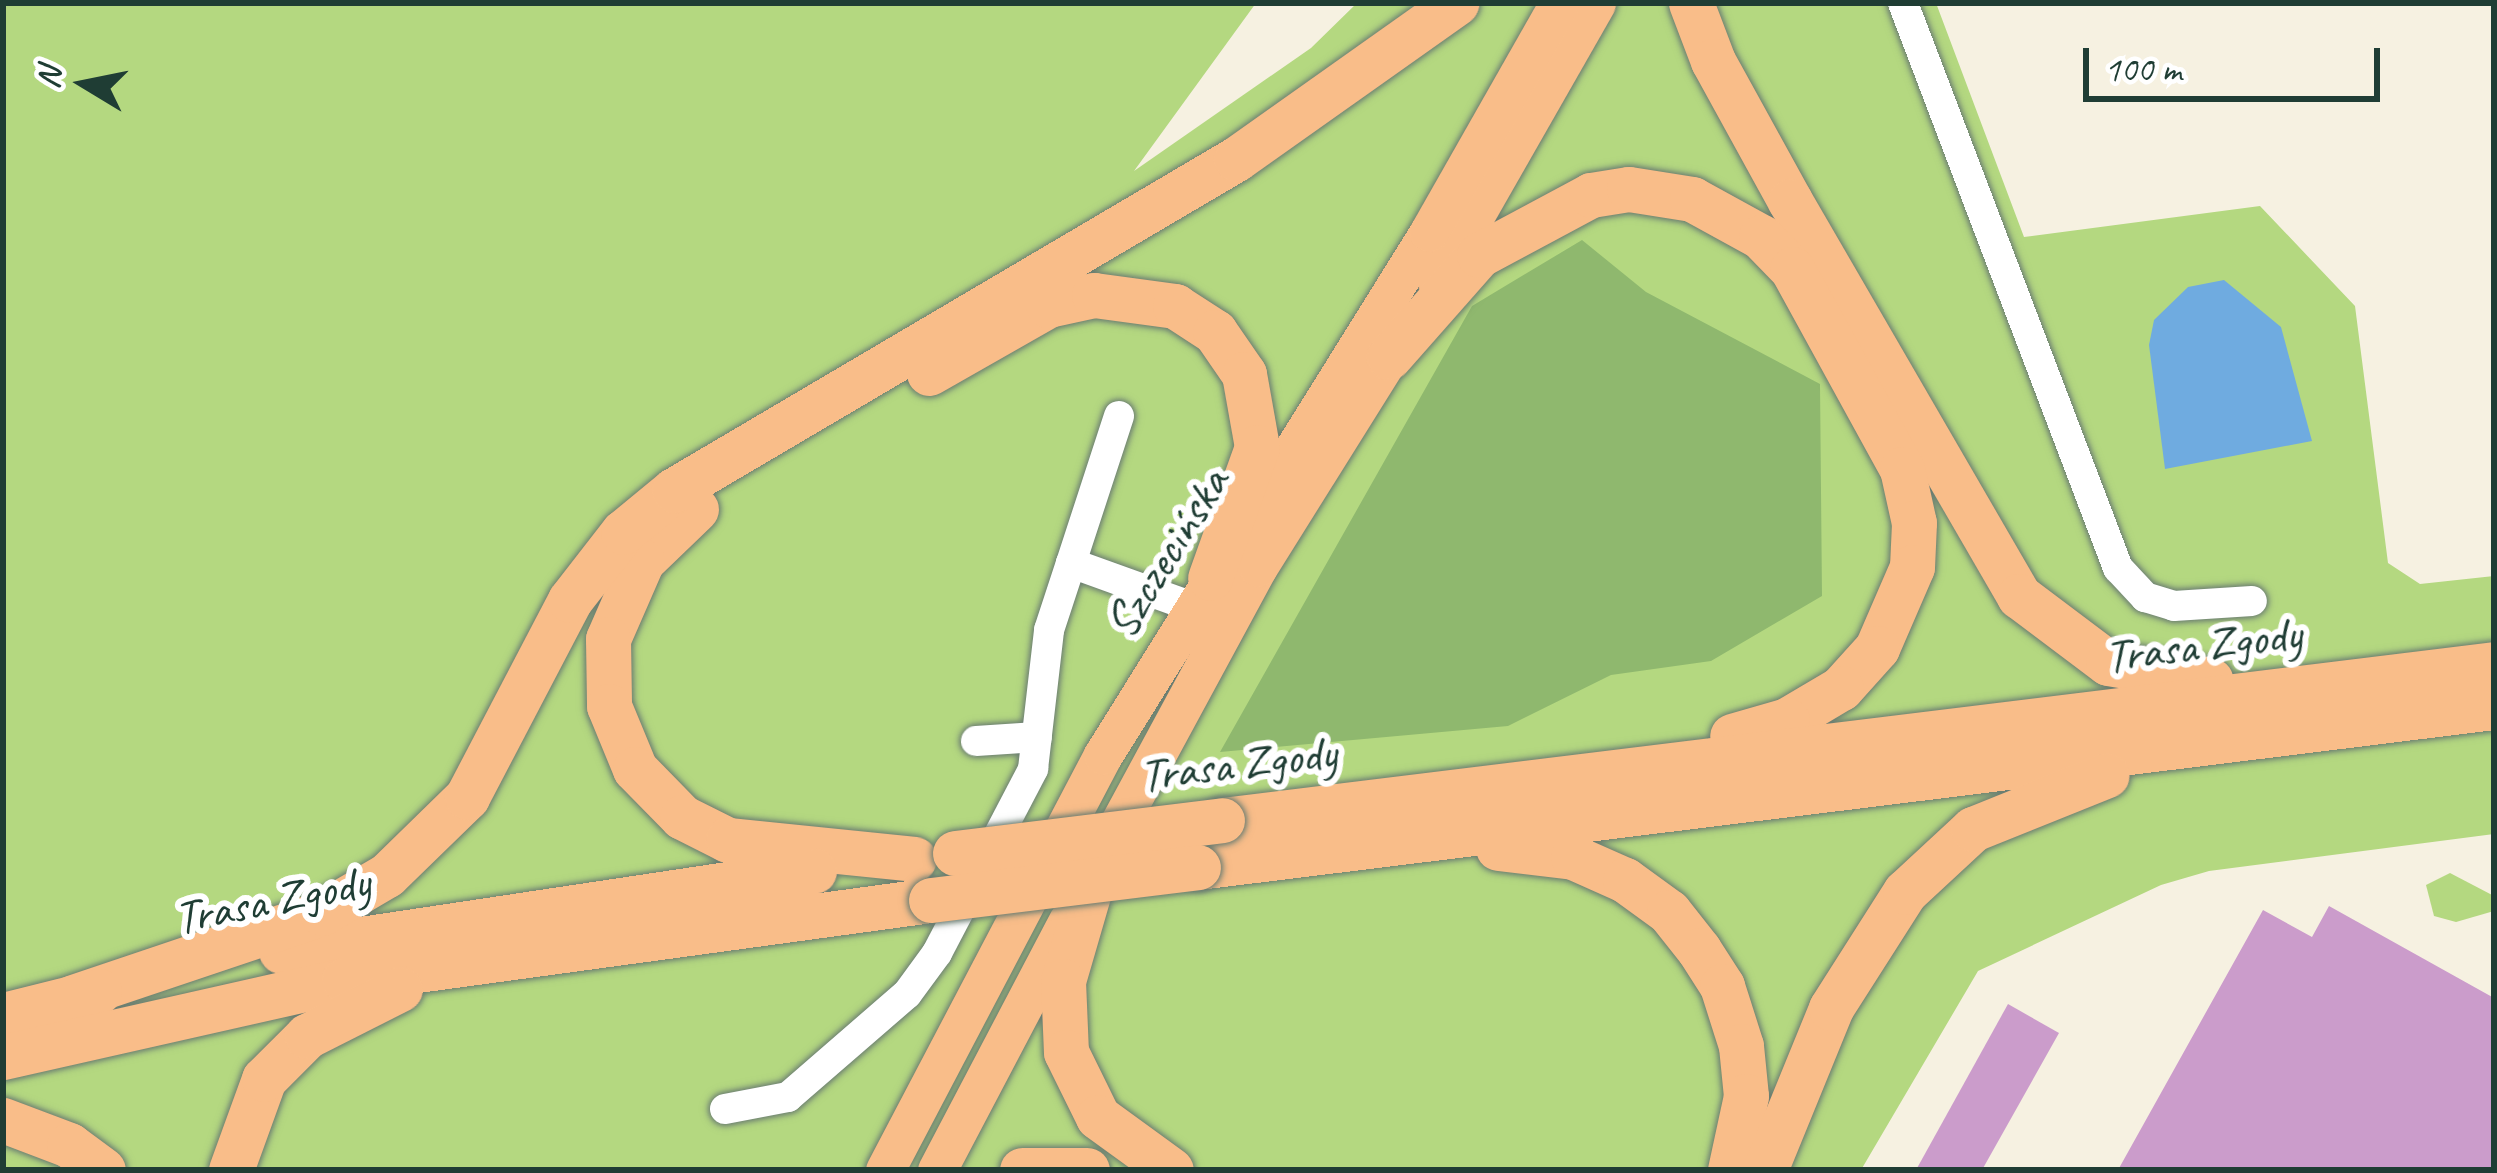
<!DOCTYPE html>
<html>
<head>
<meta charset="utf-8">
<style>
	body { margin:0 }
	#map { position:relative; width:2497px; height:1173px; overflow:hidden; background:#f6f1e1; font-family:Caveat,sans-serif }
	div>[style] { position:absolute }
	[style*='--x'] { left:calc(var(--x)*1px); top:calc(var(--y)*1px); width:calc(var(--w)*1px); rotate:calc(var(--a)*1deg) }
	.green>* { inset:0; background:#b4d880 }
	.forest>* { inset:0; background:#8fb86e }
	.water>* { inset:0; background:#6fabe0 }
	.building>* { inset:0; background:#cb9ccb }
	.roads { filter:drop-shadow(0 0 3px #6a7c71) drop-shadow(0 0 3px #6a7c71) }
	.minor>* { height:30px; margin:-15px; padding:0 15px; transform-origin:15px; border-radius:15px; background:#fff }
	.major>* { height:39px; margin:-19.5px; padding:0 19.5px; transform-origin:19.5px; border-radius:19.5px; background:#f9bd89 }
	.highway>* { height:45px; margin:-22.5px; padding:0 22.5px; transform-origin:22.5px; border-radius:22.5px; background:#f9bd89 }
	.bridges { filter:drop-shadow(0 0 3px #6a7c71) drop-shadow(0 0 3px #6a7c71) }
	.highway-bridge>* { height:45px; margin:-22.5px; padding:0 22.5px; transform-origin:22.5px; border-radius:22.5px; background:#f9bd89 }
	span { translate:-50% -50%; white-space:nowrap; text-align:center; line-height:1.15; -webkit-text-stroke:12px #fff; paint-order:stroke }
	.street-label { font-size:48px; color:#1f3d34 }
	.frame { position:absolute; inset:0; border:6px solid #1f3d34; pointer-events:none }
	.north { position:absolute; left:24px; top:24px; width:120px; height:120px; -webkit-text-stroke:9px #fff; paint-order:stroke; rotate:280deg; font-size:33px; font-weight:700; line-height:48px; text-align:center; color:#1f3d34 }
	.north::after { content:''; display:block; margin:auto; width:42px; height:54px; background:#1f3d34; clip-path:polygon(50% 0,100% 100%,50% 72%,0 100%) }
	.scale { position:absolute; left:2083px; top:48px; width:297px; height:54px; box-sizing:border-box; border:6px solid #1f3d34; border-top:0; padding-left:15px; font-size:36px; line-height:42px; white-space:nowrap; color:#1f3d34; -webkit-text-stroke:9px #fff; paint-order:stroke }
</style>
</head>
<body>
<div id="map">
	<div class="green">
		<div style="clip-path:polygon(3px 3px,1256px 3px,1134px 171px,1311px 48px,1357px 3px,1936px 3px,2024px 237px,2260px 206px,2355px 306px,2388px 563px,2420px 584px,2494px 576px,2494px 834px,2209px 871px,2161px 885px,1978px 971px,1861px 1170px,3px 1170px)"></div>
		<div style="clip-path:polygon(2450px 873px,2494px 896px,2494px 911px,2456px 922px,2434px 916px,2426px 885px)"></div>
	</div>
	<div class="forest">
		<div style="clip-path:polygon(1582px 240px,1646px 292px,1820px 384px,1822px 596px,1711px 661px,1611px 675px,1508px 726px,1220px 752px,1472px 306px)"></div>
	</div>
	<div class="water">
		<div style="clip-path:polygon(2224px 280px,2281px 327px,2312px 441px,2165px 469px,2149px 345px,2154px 320px,2188px 287px)"></div>
	</div>
	<div class="building">
		<div style="clip-path:polygon(2329px 906px,2494px 998px,2494px 1170px,2118px 1170px,2263px 910px,2312px 937px)"></div>
		<div style="clip-path:polygon(2008px 1004px,2059px 1033px,1982px 1170px,1916px 1170px)"></div>
	</div>
	<div class="roads">
		<div class="minor">
			<div style="--x:1903;--y:3;--w:605;--a:69.17"></div>
			<div style="--x:2118;--y:568;--w:40;--a:47"></div>
			<div style="--x:2145;--y:597;--w:30;--a:17"></div>
			<div style="--x:2174;--y:606;--w:78;--a:-3.7"></div>
			<div style="--x:1119;--y:416;--w:155;--a:108.1"></div>
			<div style="--x:1071;--y:563;--w:130;--a:19.8"></div>
			<div style="--x:976;--y:741;--w:61;--a:-3.8"></div>
			<div style="--x:725;--y:1109;--w:64;--a:-10.8"></div>
			<div style="--x:788;--y:1097;--w:157;--a:-40.9"></div>
			<div style="--x:907;--y:994;--w:51;--a:-53.8"></div>
			<div style="--x:937;--y:953;--w:208;--a:-62.4"></div>
			<div style="--x:1033;--y:769;--w:140;--a:-83.4"></div>
			<div style="--x:1049;--y:630;--w:71;--a:-71.8"></div>
		</div>
		<div class="major">
			<div style="--x:1437;--y:282;--w:321;--a:-60.3"></div>
			<div style="--x:1101;--y:857;--w:330;--a:-61.6"></div>
			<div style="--x:1258;--y:567;--w:277;--a:-58"></div>
			<div style="--x:885;--y:1170;--w:469;--a:-62.3"></div>
			<div style="--x:1103;--y:755;--w:616;--a:-58.06"></div>
			<div style="--x:1429;--y:232;--w:263;--a:-60.4"></div>
			<div style="--x:937;--y:1170;--w:282;--a:-62.3"></div>
		</div>
		<div class="highway">
			<div style="--x:1691;--y:3;--w:62;--a:69.2"></div>
			<div style="--x:1713;--y:61;--w:160;--a:61.2"></div>
			<div style="--x:1790;--y:201;--w:457;--a:59.9"></div>
			<div style="--x:2019;--y:596;--w:111;--a:37"></div>
			<div style="--x:2108;--y:663;--w:104;--a:9.4"></div>
			<div style="--x:1389;--y:357;--w:136;--a:-48.6"></div>
			<div style="--x:1479;--y:255;--w:127;--a:-28.2"></div>
			<div style="--x:1591;--y:195;--w:38;--a:-9"></div>
			<div style="--x:1629;--y:189;--w:64;--a:9"></div>
			<div style="--x:1692;--y:199;--w:79;--a:28.8"></div>
			<div style="--x:1761;--y:237;--w:45;--a:45.9"></div>
			<div style="--x:1792;--y:269;--w:228;--a:61.2"></div>
			<div style="--x:1902;--y:469;--w:55;--a:77.5"></div>
			<div style="--x:1914;--y:523;--w:44;--a:92.6"></div>
			<div style="--x:1912;--y:567;--w:88;--a:113.4"></div>
			<div style="--x:1877;--y:648;--w:54;--a:132"></div>
			<div style="--x:1841;--y:688;--w:63;--a:149.3"></div>
			<div style="--x:1787;--y:720;--w:57;--a:163.8"></div>
			<div style="--x:929;--y:373;--w:137;--a:-29.7"></div>
			<div style="--x:1048;--y:305;--w:47;--a:-12.3"></div>
			<div style="--x:1094;--y:295;--w:82;--a:7.7"></div>
			<div style="--x:1175;--y:306;--w:48;--a:33"></div>
			<div style="--x:1215;--y:332;--w:51;--a:55.4"></div>
			<div style="--x:1244;--y:374;--w:74;--a:79.9"></div>
			<div style="--x:1257;--y:447;--w:139;--a:109.7"></div>
			<div style="--x:696;--y:509;--w:75;--a:136.1"></div>
			<div style="--x:642;--y:561;--w:85;--a:113.6"></div>
			<div style="--x:608;--y:639;--w:67;--a:89.1"></div>
			<div style="--x:609;--y:706;--w:68;--a:67.6"></div>
			<div style="--x:635;--y:769;--w:67;--a:45.6"></div>
			<div style="--x:682;--y:817;--w:51;--a:26.6"></div>
			<div style="--x:728;--y:840;--w:187;--a:5.8"></div>
			<div style="--x:1222;--y:820;--w:1282;--a:-6.99"></div>
			<div style="--x:1498;--y:848;--w:76;--a:6.8"></div>
			<div style="--x:1573;--y:857;--w:57;--a:23.9"></div>
			<div style="--x:1625;--y:880;--w:54;--a:36"></div>
			<div style="--x:1669;--y:912;--w:48;--a:51.7"></div>
			<div style="--x:1699;--y:950;--w:43;--a:57.4"></div>
			<div style="--x:1722;--y:986;--w:63;--a:72.4"></div>
			<div style="--x:1741;--y:1046;--w:50;--a:84.3"></div>
			<div style="--x:1746;--y:1096;--w:76;--a:102.2"></div>
			<div style="--x:1097;--y:864;--w:122;--a:106.2"></div>
			<div style="--x:1063;--y:981;--w:71;--a:87.6"></div>
			<div style="--x:1066;--y:1052;--w:72;--a:63.8"></div>
			<div style="--x:1098;--y:1117;--w:90;--a:36"></div>
			<div style="--x:1198;--y:867;--w:1306;--a:-7.04"></div>
			<div style="--x:281;--y:951;--w:539;--a:-8.54"></div>
			<div style="--x:73;--y:997;--w:263;--a:-18.6"></div>
			<div style="--x:322;--y:913;--w:75;--a:-30.3"></div>
			<div style="--x:387;--y:875;--w:112;--a:-44.3"></div>
			<div style="--x:467;--y:797;--w:222;--a:-62.4"></div>
			<div style="--x:570;--y:600;--w:86;--a:-52.1"></div>
			<div style="--x:623;--y:532;--w:66;--a:-39.5"></div>
			<div style="--x:674;--y:490;--w:652;--a:-30.5"></div>
			<div style="--x:1236;--y:159;--w:270;--a:-35.3"></div>
			<div style="--x:3;--y:1015;--w:99;--a:-14"></div>
			<div style="--x:3;--y:1057;--w:350;--a:-12.7"></div>
			<div style="--x:344;--y:980;--w:592;--a:-7.76"></div>
			<div style="--x:3;--y:1120;--w:71;--a:20.7"></div>
			<div style="--x:69;--y:1145;--w:42;--a:36.3"></div>
			<div style="--x:231;--y:1170;--w:97;--a:-70.1"></div>
			<div style="--x:264;--y:1079;--w:61;--a:-45"></div>
			<div style="--x:307;--y:1036;--w:104;--a:-26.8"></div>
			<div style="--x:1022;--y:1170;--w:65;--a:0"></div>
			<div style="--x:1765;--y:1170;--w:175;--a:-67.8"></div>
			<div style="--x:1831;--y:1008;--w:138;--a:-57.5"></div>
			<div style="--x:1905;--y:892;--w:93;--a:-42.8"></div>
			<div style="--x:1973;--y:829;--w:144;--a:-21.9"></div>
		</div>
	</div>
	<div class="bridges">
		<div class="highway-bridge">
			<div style="--x:955;--y:853;--w:269;--a:-7"></div>
			<div style="--x:931;--y:900;--w:269;--a:-7"></div>
		</div>
	</div>
	<div class="street-label">
		<span style="left:1167px;top:553px;rotate:-58deg">Szczecińska</span>
		<span style="left:2203px;top:645px;rotate:-7deg">Trasa Zgody</span>
		<span style="left:1238px;top:764px;rotate:-7deg">Trasa Zgody</span>
		<span style="left:272px;top:900px;rotate:-11deg">Trasa Zgody</span>
	</div>
	<div class="frame"></div>
	<div class="north">N</div>
	<div class="scale">100 m</div>
</div>
</body>
</html>
